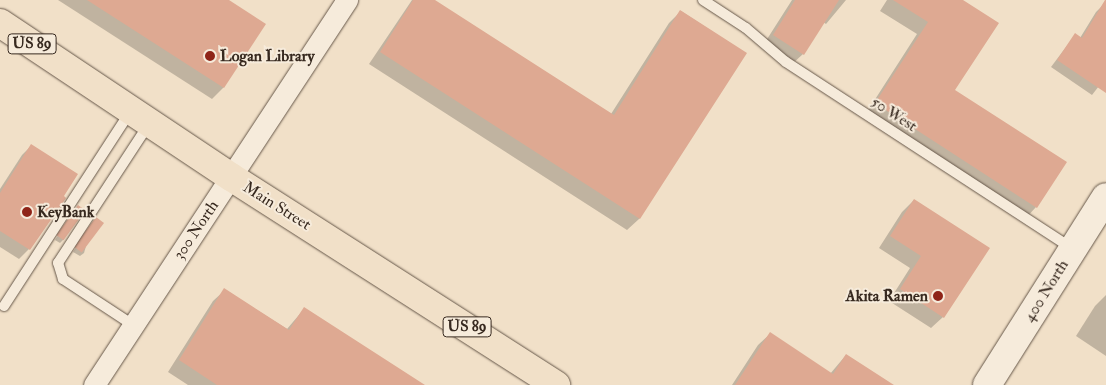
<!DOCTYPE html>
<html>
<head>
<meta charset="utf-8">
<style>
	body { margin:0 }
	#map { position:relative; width:1106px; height:385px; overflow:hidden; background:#f1e0c8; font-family:"IM FELL Double Pica",serif }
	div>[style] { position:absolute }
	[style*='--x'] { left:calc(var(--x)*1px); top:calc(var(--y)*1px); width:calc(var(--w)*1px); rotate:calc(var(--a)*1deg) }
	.shadow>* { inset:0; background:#0003 }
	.building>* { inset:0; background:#dea992; transform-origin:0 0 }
	.roads { filter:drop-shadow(0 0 1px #665749) drop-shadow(0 0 1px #665749) }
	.lane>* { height:10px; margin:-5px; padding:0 5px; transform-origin:5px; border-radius:5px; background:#f6ebdb }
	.street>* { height:21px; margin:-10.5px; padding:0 10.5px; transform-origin:10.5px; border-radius:10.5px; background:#f6ebdb }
	.secondary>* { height:28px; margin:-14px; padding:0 14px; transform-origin:14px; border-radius:14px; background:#f6ebdb }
	.primary>* { height:28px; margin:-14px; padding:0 14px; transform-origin:14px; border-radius:14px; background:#f1e0c8 }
	.dots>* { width:14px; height:14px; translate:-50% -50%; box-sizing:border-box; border:2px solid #f6ebdb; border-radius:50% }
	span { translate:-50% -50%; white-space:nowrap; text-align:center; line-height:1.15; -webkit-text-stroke:4px #f6ebdb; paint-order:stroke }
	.shield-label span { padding:1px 4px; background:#f6ebdb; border:1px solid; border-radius:4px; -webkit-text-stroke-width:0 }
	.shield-label { font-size:15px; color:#37291f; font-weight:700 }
	.poi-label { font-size:16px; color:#37291f; font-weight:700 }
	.left { translate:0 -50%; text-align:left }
	.right { translate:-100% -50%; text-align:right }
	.street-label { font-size:16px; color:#37291f }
</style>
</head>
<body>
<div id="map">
	<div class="shadow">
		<div style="clip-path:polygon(58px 0,227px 0,264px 24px,223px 88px,212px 99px)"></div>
		<div style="clip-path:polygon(412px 0,433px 0,611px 114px,669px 23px,681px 11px,745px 53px,639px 219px,627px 230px,369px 64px)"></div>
		<div style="clip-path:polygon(792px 0,846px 0,826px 24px,823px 22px,803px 54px,791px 65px,762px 47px)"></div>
		<div style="clip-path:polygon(887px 0,961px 0,954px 90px,1036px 207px,1025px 219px,865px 115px,917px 34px,880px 11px)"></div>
		<div style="clip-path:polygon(1103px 5px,1106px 7px,1106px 77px,1092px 95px,1051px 67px,1075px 35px,1080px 38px,1096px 12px)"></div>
		<div style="clip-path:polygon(31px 146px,64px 198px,29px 249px,19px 259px,0 247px,0 189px,22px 155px)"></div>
		<div style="clip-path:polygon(914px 200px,943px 317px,931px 328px,889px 301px,910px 268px,879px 248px,902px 212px)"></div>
		<div style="clip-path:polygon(78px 207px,63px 240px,60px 243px,55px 240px)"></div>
		<div style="clip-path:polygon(93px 222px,84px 253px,80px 256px,73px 252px)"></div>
		<div style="clip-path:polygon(225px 290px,287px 329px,304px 309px,423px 385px,188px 385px,168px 372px,213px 301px)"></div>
		<div style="clip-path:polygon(1106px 295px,1106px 356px,1076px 336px,1095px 306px)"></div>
		<div style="clip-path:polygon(770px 334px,830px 374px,846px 355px,892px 385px,732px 385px,758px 345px)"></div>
	</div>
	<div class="building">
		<div style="clip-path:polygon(87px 0,229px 0,266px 24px,224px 88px)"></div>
		<div style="clip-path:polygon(413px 0,435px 0,614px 115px,680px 10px,747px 53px,640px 219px,380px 52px)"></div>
		<div style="clip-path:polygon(795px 0,839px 0,804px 55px,773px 35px)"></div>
		<div style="clip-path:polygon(893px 0,963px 0,999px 23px,955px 90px,1067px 162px,1037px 208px,875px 103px,928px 22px)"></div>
		<div style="clip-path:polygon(1105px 0,1106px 0,1106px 93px,1057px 60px,1075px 33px,1082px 38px)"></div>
		<div style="clip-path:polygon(31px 144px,78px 174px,64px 196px,66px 198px,30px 250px,0 231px,0 193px)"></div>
		<div style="clip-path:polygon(914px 199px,990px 248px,944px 318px,900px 289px,921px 256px,890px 236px)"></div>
		<div style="left:78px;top:205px;width:9px;height:37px;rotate:36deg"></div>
		<div style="left:96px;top:217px;width:10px;height:37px;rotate:37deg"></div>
		<div style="clip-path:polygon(224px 288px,289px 330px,304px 307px,425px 385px,217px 385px,179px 360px)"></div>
		<div style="clip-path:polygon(770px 332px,833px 374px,846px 354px,894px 385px,735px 385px)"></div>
	</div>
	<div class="roads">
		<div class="lane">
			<div style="--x:703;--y:0;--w:51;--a:33.1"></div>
			<div style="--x:746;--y:28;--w:52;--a:40.4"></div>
			<div style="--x:786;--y:62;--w:343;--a:33.1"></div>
			<div style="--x:4;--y:306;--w:231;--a:-57"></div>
			<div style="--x:133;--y:325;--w:84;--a:-146.7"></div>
			<div style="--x:63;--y:279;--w:17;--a:-107"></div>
			<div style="--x:58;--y:263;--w:166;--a:-56.8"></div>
		</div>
		<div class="street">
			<div style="--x:94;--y:385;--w:461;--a:-56.7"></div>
		</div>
		<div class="secondary">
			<div style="--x:987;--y:385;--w:222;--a:-57.7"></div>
		</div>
		<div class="primary">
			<div style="--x:0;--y:23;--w:278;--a:33.7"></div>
			<div style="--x:231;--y:177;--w:386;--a:32.6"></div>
		</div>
	</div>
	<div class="dots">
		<div style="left:210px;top:56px;background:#8f2418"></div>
		<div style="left:27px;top:212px;background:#8f2418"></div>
		<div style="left:938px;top:296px;background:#8f2418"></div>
	</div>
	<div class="shield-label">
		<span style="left:32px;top:44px">US 89</span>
		<span style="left:467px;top:327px">US 89</span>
	</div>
	<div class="poi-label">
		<span class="left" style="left:220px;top:56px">Logan Library</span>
		<span class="left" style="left:37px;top:212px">KeyBank</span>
		<span class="right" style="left:928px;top:296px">Akita Ramen</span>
	</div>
	<div class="street-label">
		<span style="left:894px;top:114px;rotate:33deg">50 West</span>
		<span style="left:277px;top:206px;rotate:32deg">Main Street</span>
		<span style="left:196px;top:230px;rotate:-56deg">300 North</span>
		<span style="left:1046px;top:291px;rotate:-58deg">400 North</span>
	</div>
</div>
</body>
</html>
